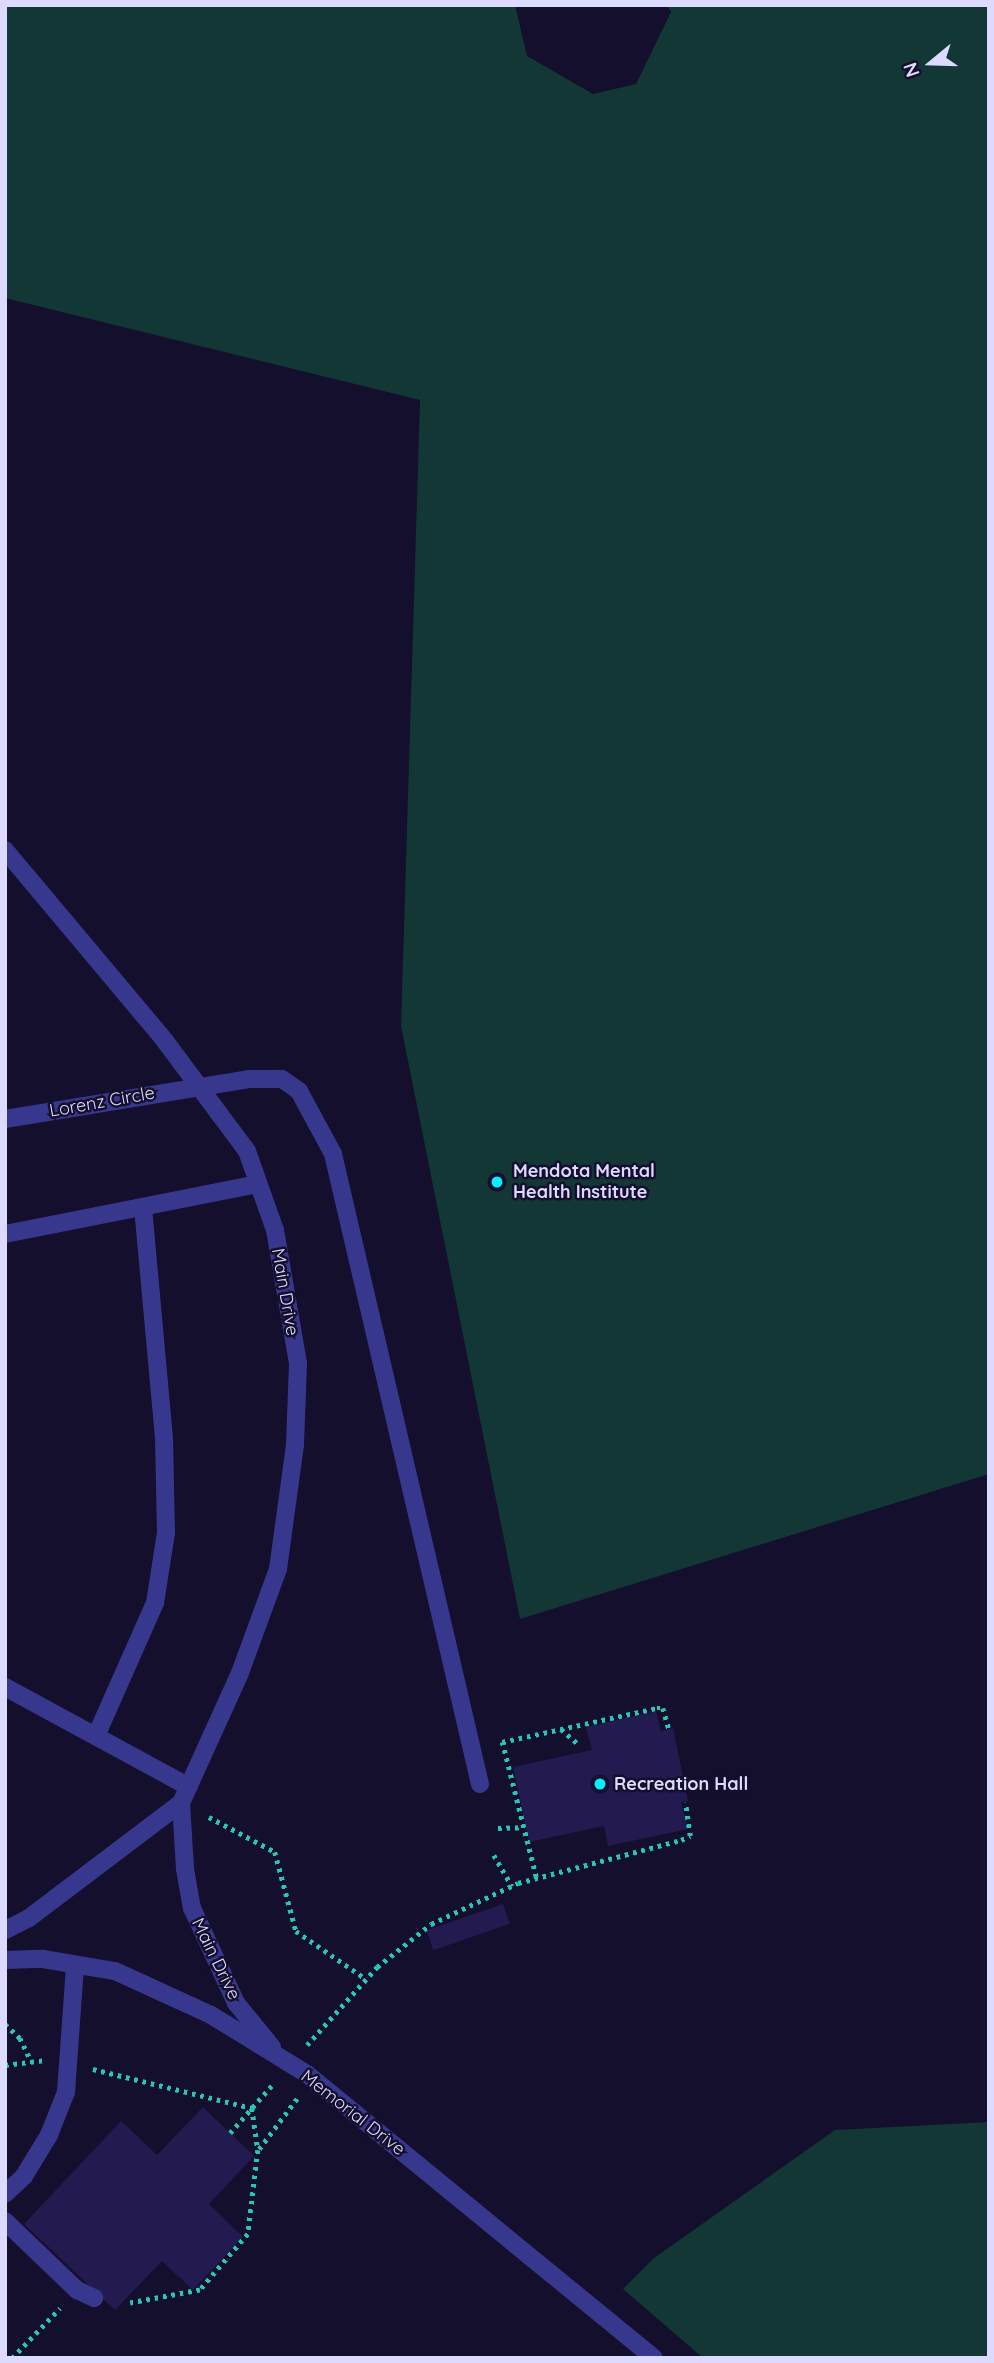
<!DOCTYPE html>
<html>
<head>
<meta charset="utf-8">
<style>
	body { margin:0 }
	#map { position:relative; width:994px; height:2363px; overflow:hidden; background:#130f2c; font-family:Quicksand,sans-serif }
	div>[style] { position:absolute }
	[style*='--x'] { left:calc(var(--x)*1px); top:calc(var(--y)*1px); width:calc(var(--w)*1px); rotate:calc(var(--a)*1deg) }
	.green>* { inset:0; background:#123734 }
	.building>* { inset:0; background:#231a4f; transform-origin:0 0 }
	.path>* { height:4.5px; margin-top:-2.25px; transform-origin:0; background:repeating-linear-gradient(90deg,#27c6b7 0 3.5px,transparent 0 8.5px) }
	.minor>* { height:18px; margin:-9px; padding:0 9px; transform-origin:9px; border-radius:9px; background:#38378e }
	.dots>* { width:19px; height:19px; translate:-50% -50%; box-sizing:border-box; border:4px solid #130f2c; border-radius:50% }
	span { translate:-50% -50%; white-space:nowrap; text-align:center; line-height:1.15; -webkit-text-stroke:5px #130f2c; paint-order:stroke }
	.street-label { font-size:18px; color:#dddaff }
	.poi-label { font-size:18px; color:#dddaff; font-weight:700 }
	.left { translate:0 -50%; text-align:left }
	.frame { position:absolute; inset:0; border:7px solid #dddaff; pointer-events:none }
	.north { position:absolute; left:896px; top:28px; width:70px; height:70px; -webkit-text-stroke:5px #130f2c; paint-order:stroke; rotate:251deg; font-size:19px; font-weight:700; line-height:28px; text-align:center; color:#dddaff }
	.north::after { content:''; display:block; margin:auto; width:24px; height:32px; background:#dddaff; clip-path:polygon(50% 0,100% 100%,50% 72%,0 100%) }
</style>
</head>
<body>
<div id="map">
	<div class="green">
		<div style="clip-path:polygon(5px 5px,515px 5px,527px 56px,593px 94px,636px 84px,671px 12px,667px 5px,989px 5px,989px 1474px,520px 1619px,401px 1026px,420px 400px,5px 298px)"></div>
		<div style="clip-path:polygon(989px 2122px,989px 2358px,703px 2358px,623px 2289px,654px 2258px,835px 2130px)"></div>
	</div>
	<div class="building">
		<div style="clip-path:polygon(656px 1711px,661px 1731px,673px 1728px,688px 1801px,681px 1802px,688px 1829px,608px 1846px,604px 1826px,529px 1842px,513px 1767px,592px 1750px,586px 1727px)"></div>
		<div style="left:503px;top:1904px;width:21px;height:81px;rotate:71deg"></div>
		<div style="clip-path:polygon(203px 2107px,254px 2156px,209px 2204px,243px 2237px,193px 2290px,162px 2261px,115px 2310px,24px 2224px,121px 2121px,157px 2155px)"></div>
	</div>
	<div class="path">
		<div style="--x:561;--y:1729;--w:23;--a:41"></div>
		<div style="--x:209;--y:1817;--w:75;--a:27.9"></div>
		<div style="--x:275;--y:1852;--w:82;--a:75.1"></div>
		<div style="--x:296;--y:1931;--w:85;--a:34.4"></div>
		<div style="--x:498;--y:1828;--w:25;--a:-2"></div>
		<div style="--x:494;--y:1855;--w:36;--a:60"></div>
		<div style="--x:536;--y:1877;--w:139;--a:-104.1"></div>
		<div style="--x:502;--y:1742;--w:159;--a:-12.4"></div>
		<div style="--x:657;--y:1708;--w:6;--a:0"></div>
		<div style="--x:663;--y:1708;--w:22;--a:74"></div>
		<div style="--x:5;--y:2024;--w:21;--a:43"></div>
		<div style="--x:20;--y:2038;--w:25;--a:64"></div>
		<div style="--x:307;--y:2045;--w:105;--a:-48.1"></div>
		<div style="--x:377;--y:1967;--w:69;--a:-38.5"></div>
		<div style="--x:431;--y:1924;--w:96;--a:-25.2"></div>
		<div style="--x:518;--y:1883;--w:169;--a:-14.8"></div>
		<div style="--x:681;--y:1840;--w:10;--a:-24"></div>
		<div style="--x:690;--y:1836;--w:34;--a:-98"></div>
		<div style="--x:5;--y:2065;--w:38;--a:-7"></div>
		<div style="--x:93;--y:2069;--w:164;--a:13.8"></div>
		<div style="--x:252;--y:2108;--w:42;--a:81.9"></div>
		<div style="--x:258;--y:2150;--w:85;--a:96.8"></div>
		<div style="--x:248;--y:2234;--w:74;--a:130.6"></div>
		<div style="--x:200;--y:2290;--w:71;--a:169.5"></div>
		<div style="--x:230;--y:2133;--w:65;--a:-48.7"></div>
		<div style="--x:259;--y:2149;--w:65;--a:-53.1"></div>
		<div style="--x:12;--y:2358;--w:69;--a:-46.2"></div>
	</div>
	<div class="minor">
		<div style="--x:5;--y:850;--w:249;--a:50"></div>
		<div style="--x:165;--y:1041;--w:137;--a:53.3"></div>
		<div style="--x:247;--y:1151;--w:84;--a:70.5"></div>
		<div style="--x:275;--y:1230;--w:135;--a:80.2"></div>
		<div style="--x:298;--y:1363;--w:82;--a:92.1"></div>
		<div style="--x:295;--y:1445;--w:125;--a:97.8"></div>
		<div style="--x:278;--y:1569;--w:111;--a:110.1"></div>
		<div style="--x:240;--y:1673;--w:143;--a:114.4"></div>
		<div style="--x:181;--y:1803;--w:191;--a:142.9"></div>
		<div style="--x:29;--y:1918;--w:27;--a:153"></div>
		<div style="--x:5;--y:1119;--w:247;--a:-9.3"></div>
		<div style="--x:249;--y:1079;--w:33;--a:0"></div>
		<div style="--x:282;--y:1079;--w:21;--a:35"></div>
		<div style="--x:299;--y:1091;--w:72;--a:61.6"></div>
		<div style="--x:333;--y:1154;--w:647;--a:76.87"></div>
		<div style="--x:5;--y:1234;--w:258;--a:-11.2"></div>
		<div style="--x:5;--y:1687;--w:209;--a:28.5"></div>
		<div style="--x:96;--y:1736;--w:145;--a:-66.1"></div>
		<div style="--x:155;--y:1603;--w:71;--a:-81.1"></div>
		<div style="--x:166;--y:1533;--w:95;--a:-91.2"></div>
		<div style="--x:164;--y:1438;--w:232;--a:-95.2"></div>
		<div style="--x:181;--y:1803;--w:66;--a:86.5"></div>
		<div style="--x:185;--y:1869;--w:40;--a:80"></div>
		<div style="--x:192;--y:1908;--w:105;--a:65.1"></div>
		<div style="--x:236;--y:2003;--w:57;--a:50.7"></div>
		<div style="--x:5;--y:1960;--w:38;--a:-2"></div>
		<div style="--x:43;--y:1959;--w:73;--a:9.5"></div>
		<div style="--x:115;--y:1971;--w:106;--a:24.6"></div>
		<div style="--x:211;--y:2015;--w:113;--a:31.6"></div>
		<div style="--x:307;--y:2074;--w:448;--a:39.3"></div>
		<div style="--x:5;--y:2194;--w:26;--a:-43"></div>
		<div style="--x:24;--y:2176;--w:48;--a:-58.6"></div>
		<div style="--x:49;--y:2135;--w:46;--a:-68.4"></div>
		<div style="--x:66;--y:2092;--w:127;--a:-85.9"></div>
		<div style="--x:5;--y:2221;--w:100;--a:43.8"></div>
		<div style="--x:77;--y:2290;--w:19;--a:25"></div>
	</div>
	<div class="dots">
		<div style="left:497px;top:1182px;background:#06eeff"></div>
		<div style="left:600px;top:1784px;background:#06eeff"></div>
	</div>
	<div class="street-label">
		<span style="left:102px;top:1102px;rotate:-10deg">Lorenz Circle</span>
		<span style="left:285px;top:1292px;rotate:80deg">Main Drive</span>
		<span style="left:216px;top:1959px;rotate:64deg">Main Drive</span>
		<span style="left:353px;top:2113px;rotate:38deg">Memorial Drive</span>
	</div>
	<div class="poi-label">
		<span class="left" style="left:513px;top:1182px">Mendota Mental<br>Health Institute</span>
		<span class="left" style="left:614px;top:1784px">Recreation Hall</span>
	</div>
	<div class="frame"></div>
	<div class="north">N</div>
</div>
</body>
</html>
